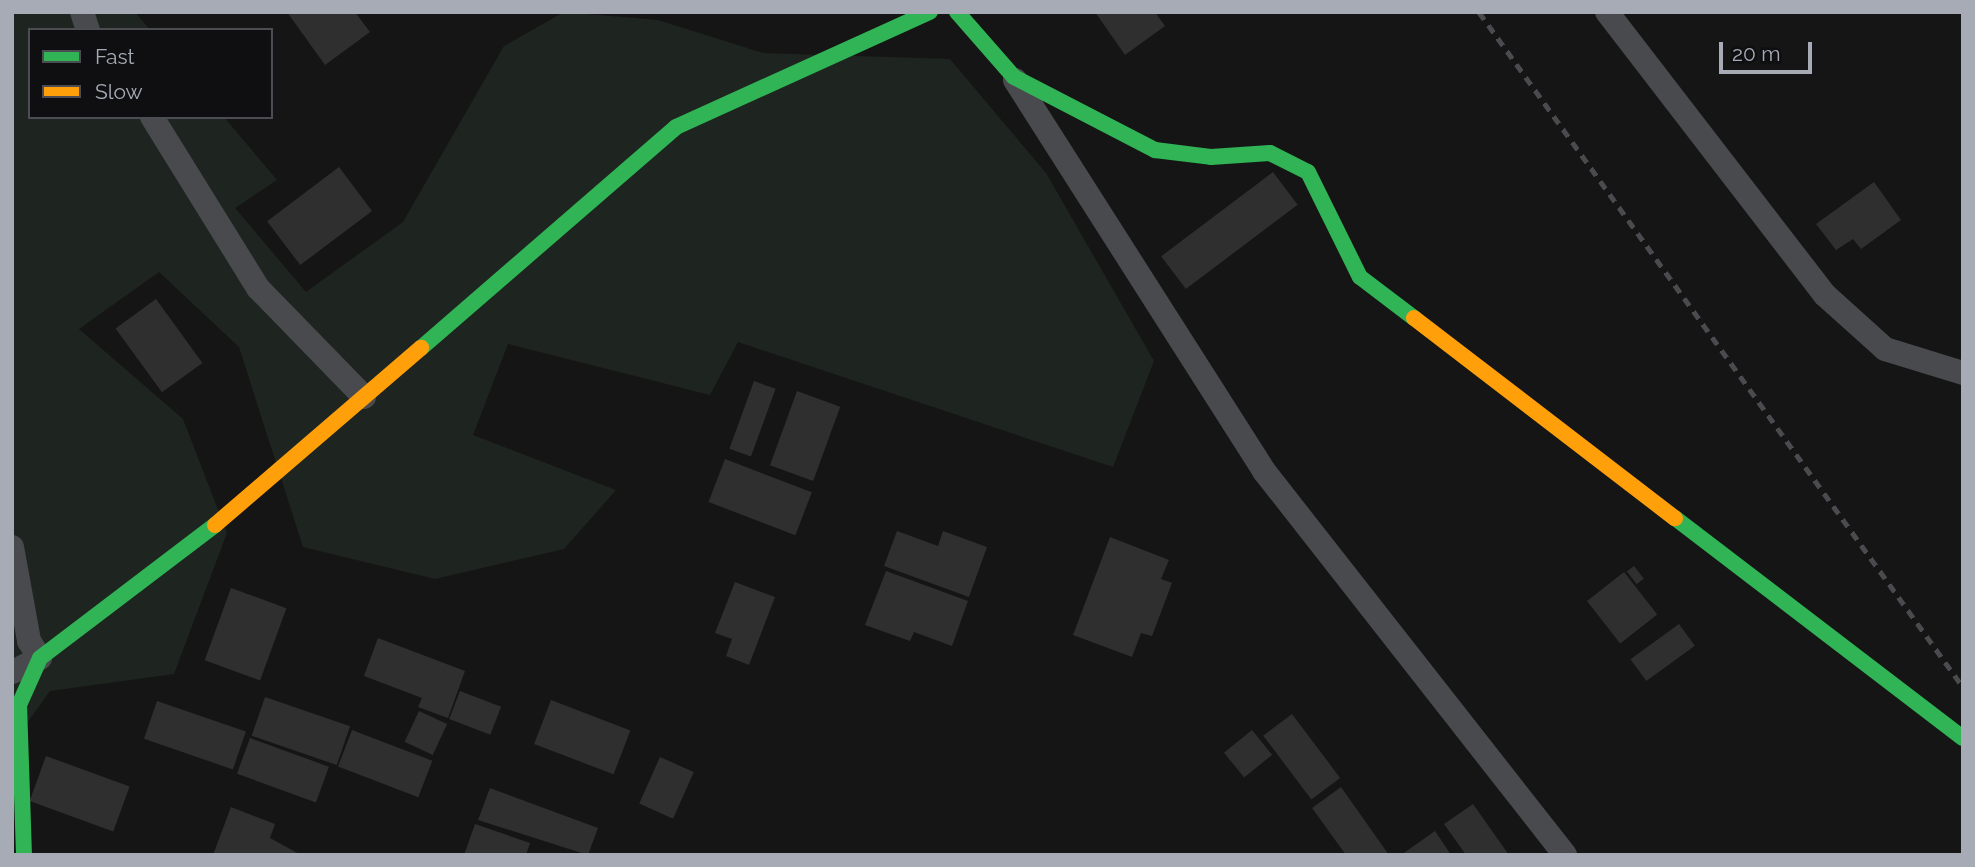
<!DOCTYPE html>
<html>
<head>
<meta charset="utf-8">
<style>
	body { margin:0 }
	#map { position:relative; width:1975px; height:867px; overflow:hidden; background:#151515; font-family:Raleway,sans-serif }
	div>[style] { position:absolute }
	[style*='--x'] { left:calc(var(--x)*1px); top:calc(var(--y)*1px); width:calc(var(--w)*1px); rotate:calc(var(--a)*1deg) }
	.green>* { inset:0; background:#1e241f }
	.building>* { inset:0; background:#2f2f30; transform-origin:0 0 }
	.street>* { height:24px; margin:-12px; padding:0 12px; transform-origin:12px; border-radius:12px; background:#494a4e }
	.fast>* { height:16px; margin:-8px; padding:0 8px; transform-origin:8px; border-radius:8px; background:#30b455 }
	.slow>* { height:16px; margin:-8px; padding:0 8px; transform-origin:8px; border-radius:8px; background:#ff9f0a }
	.rail>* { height:5px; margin-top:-2.5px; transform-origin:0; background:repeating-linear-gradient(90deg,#4a4b4e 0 9px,transparent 0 16px) }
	span { translate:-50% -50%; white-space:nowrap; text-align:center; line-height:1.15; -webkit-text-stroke:7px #0f0f11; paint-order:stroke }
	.frame { position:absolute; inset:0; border:14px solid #a6abb6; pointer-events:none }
	.legend { position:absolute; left:28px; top:28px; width:245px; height:91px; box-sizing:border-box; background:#0f0f11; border:2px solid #4b4d53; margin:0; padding:9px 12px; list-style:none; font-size:21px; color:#a6abb6 }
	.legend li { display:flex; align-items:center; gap:14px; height:35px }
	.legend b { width:35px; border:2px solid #4b4d53 }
	.scale { position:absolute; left:1719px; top:42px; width:93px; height:32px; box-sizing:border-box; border:4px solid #a6abb6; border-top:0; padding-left:9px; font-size:21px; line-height:24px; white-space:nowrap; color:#a6abb6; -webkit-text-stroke:5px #0f0f11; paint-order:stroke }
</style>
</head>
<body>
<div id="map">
	<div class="green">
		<div style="clip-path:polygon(12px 12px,135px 12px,150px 30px,30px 30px,30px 117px,224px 117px,277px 180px,235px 208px,306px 292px,403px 222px,504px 46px,564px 12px,658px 20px,763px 53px,950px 59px,1046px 173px,1154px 361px,1113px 467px,738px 342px,710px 395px,508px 344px,473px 435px,616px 490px,564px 549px,435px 579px,303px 547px,239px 347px,159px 272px,79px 329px,183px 419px,227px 533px,174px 674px,50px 691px,12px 744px)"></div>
	</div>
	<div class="building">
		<div style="clip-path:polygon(287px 12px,355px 12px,370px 32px,325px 65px)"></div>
		<div style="clip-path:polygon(1095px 12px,1155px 12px,1165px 26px,1125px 55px)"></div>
		<div style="left:339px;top:167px;width:55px;height:90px;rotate:53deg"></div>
		<div style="left:1273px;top:172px;width:41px;height:140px;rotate:53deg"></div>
		<div style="clip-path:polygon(1874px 182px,1901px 220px,1861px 249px,1853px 239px,1836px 250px,1816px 224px)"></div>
		<div style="left:156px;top:299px;width:79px;height:50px;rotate:54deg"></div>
		<div style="left:754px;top:381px;width:23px;height:72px;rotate:20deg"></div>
		<div style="left:797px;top:391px;width:46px;height:79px;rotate:20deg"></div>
		<div style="left:725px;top:459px;width:93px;height:46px;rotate:21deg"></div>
		<div style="clip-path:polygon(897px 531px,938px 546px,943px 531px,987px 547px,969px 597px,884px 566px)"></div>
		<div style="clip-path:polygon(1110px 537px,1169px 560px,1161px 579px,1172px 583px,1152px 636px,1141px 633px,1132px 657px,1073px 635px)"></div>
		<div style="left:1634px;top:566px;width:16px;height:9px;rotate:52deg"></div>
		<div style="clip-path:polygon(886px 571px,968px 601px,952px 646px,914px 632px,910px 641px,865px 625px)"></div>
		<div style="left:1624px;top:572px;width:54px;height:47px;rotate:52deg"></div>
		<div style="clip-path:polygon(735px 582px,775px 597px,749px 665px,726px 656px,732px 639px,715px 633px)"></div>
		<div style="left:231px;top:588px;width:59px;height:77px;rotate:20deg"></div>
		<div style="left:1679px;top:624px;width:27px;height:60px;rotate:54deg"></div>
		<div style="clip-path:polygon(378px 638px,465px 671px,448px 718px,418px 707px,422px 698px,364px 676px)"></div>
		<div style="left:460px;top:691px;width:44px;height:30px;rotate:21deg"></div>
		<div style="left:265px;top:697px;width:90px;height:41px;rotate:19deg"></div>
		<div style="left:551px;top:700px;width:85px;height:47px;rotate:21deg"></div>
		<div style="left:157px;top:701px;width:94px;height:40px;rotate:19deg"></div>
		<div style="left:419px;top:711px;width:31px;height:34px;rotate:25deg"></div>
		<div style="left:1292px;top:714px;width:80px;height:36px;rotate:53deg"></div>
		<div style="left:352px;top:730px;width:86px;height:39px;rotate:21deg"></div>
		<div style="left:1252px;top:730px;width:32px;height:36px;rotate:51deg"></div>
		<div style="left:250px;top:738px;width:84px;height:38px;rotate:20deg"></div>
		<div style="left:46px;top:756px;width:89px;height:48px;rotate:20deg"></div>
		<div style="left:660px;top:757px;width:37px;height:51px;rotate:24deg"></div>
		<div style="clip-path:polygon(1341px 787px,1389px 855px,1346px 855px,1312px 808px)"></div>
		<div style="clip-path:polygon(490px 788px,598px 828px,588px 855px,478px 820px)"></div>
		<div style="clip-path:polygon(1473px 804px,1509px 855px,1466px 855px,1444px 824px)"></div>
		<div style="clip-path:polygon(231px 807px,275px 824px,270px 838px,301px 855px,213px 855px)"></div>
		<div style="clip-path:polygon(475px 824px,530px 843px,526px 855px,464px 855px)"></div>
		<div style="clip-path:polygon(1435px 831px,1451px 855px,1401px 855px)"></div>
	</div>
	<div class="street">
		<div style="--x:82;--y:12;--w:19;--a:72"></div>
		<div style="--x:1607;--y:12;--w:357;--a:52.4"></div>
		<div style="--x:1825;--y:295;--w:81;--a:42"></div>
		<div style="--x:1885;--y:349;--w:82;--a:17.1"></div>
		<div style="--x:1015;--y:80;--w:464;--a:57.5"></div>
		<div style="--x:1264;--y:471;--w:488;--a:51.9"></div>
		<div style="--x:152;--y:117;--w:201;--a:58.2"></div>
		<div style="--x:258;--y:288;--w:152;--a:45.8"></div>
		<div style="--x:12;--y:547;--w:96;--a:79.7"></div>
		<div style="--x:29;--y:641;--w:20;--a:57"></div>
		<div style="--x:40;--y:658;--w:31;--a:153"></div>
	</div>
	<div class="fast">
		<div style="--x:957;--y:12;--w:86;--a:48.8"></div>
		<div style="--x:1014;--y:77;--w:159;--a:27.4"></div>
		<div style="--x:1155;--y:150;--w:56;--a:7.1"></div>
		<div style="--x:1211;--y:157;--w:59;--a:-3.9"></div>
		<div style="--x:1270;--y:153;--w:42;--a:26.6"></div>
		<div style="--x:1308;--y:172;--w:117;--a:63.7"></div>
		<div style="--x:1360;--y:277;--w:68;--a:37.2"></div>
		<div style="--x:421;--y:348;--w:337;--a:-40.9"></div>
		<div style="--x:676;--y:127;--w:279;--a:-24.4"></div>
		<div style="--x:1675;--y:518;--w:362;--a:37.4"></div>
		<div style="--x:24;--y:855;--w:150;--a:-91.9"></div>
		<div style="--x:19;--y:705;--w:51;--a:-65.9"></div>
		<div style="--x:40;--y:658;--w:220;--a:-37.2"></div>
	</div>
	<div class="slow">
		<div style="--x:1414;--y:318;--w:329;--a:37.5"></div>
		<div style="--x:215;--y:525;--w:272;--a:-40.7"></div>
	</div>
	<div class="rail">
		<div style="--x:1479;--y:12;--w:831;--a:54.36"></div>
	</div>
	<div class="frame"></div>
	<ul class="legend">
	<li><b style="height:9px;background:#30b455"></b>Fast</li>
	<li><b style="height:9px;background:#ff9f0a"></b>Slow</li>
	</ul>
	<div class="scale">20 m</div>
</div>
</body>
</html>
